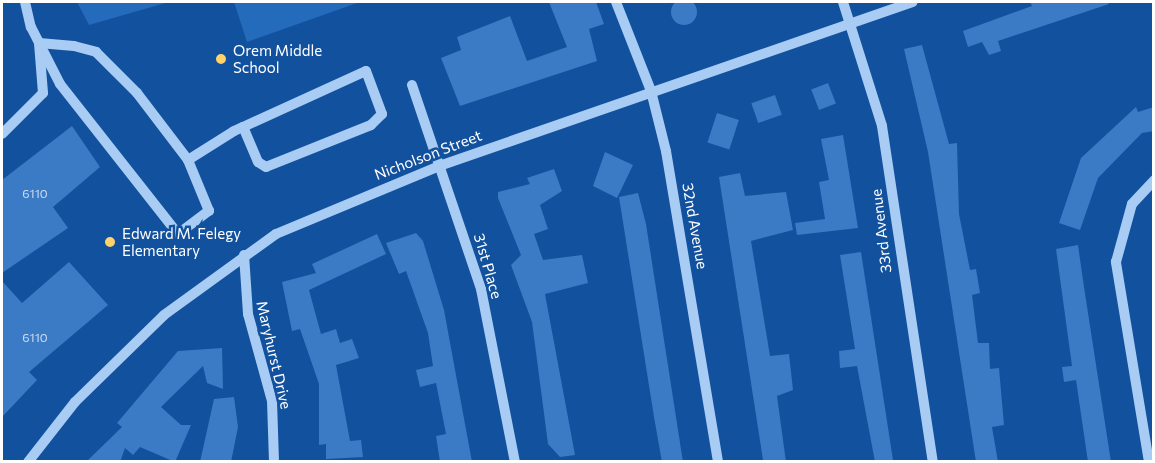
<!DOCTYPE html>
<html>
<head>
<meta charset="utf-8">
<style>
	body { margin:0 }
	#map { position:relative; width:1155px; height:463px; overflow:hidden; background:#12519d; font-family:Commissioner,sans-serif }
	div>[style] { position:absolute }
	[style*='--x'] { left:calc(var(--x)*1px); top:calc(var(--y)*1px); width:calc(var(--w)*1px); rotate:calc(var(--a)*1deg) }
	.green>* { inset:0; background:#256bbc }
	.building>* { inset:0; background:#3b7ac4; transform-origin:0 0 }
	.round { border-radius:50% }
	.minor>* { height:10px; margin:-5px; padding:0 5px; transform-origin:5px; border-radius:5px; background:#a8ccf4 }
	.dots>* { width:16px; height:16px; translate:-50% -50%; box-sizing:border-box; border:3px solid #12519d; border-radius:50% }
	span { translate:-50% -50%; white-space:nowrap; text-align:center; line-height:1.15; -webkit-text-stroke:5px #12519d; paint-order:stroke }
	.number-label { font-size:12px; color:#cedef0 }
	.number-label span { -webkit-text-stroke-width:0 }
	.poi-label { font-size:15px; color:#fff }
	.left { translate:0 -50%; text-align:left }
	.street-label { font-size:15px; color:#fff }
	.frame { position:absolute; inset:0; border:3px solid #fff; pointer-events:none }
</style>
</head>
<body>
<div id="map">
	<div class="green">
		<div style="clip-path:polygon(77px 2px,169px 2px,89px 25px)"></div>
		<div style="clip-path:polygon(234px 2px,360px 2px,247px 42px)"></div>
	</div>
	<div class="building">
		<div class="round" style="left:671px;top:-1px;width:26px;height:26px"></div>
		<div style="clip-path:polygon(549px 2px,596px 2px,604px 24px,589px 29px,597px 61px,460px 106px,441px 58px,461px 50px,457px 37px,510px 16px,527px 61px,567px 47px)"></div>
		<div style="clip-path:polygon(1030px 2px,1108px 2px,1109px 4px,998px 41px,1001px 51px,989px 55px,982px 42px,968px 47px,963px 31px,1032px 6px)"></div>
		<div style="clip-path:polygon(922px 45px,949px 144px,957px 143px,959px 214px,970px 270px,976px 269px,980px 293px,972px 295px,978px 343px,989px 343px,990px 369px,999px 368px,1004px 425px,992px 427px,998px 462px,976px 462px,928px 152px,904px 49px)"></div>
		<div style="left:828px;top:83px;width:22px;height:18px;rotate:69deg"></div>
		<div style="left:775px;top:95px;width:21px;height:25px;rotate:71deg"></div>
		<div style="clip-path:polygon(1136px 107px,1138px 112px,1154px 107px,1154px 131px,1142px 133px,1098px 178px,1080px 230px,1059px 223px,1081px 158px)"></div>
		<div style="left:717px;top:113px;width:23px;height:31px;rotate:18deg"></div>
		<div style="clip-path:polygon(72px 126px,100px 167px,53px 207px,68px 228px,2px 273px,2px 180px)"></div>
		<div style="clip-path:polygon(843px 135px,858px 228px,797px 235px,795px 223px,825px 219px,819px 182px,829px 180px,821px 139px)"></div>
		<div style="clip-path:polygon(605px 152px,633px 165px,617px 198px,593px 186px)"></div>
		<div style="clip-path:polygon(554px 169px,562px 191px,540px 205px,548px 229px,534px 234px,543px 260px,582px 255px,588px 283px,545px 294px,575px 455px,560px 457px,548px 444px,532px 322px,511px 265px,521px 255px,498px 198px,498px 192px,530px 184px,527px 178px)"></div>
		<div style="clip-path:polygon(740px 173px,745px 196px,786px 192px,793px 230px,751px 241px,770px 356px,789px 354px,793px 390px,777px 396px,786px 462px,763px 460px,719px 177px)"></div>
		<div style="clip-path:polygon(638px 193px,646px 224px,683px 462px,662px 462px,654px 417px,619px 197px)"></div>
		<div style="clip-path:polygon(416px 233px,423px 241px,444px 310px,472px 462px,440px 462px,436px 436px,446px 434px,436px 383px,420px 387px,416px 370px,433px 366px,428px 333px,406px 271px,399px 274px,386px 243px)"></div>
		<div style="clip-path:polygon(377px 234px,386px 254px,309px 290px,321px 334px,336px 329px,340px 343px,352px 339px,359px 358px,336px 365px,350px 441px,361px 440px,363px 457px,326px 459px,326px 444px,319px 445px,319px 384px,300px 329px,292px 331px,282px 282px,316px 273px,312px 264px)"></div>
		<div style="clip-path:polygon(1078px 245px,1084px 287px,1111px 462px,1088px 462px,1076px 380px,1064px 382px,1062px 367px,1072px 366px,1056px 249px)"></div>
		<div style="clip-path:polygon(861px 252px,893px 460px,875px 462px,857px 366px,840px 368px,839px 351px,855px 349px,840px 255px)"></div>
		<div style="clip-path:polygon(69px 262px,108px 305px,29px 372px,37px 380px,2px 417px,2px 281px,22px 303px)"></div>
		<div style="clip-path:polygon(222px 348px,223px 389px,207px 383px,203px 366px,161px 407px,181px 425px,191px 425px,175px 462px,140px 447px,133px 455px,125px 448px,120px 462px,86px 462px,122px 427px,117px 423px,178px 351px)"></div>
		<div style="clip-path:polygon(234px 397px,238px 427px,231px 462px,200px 462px,214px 399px)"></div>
	</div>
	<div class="minor">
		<div style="--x:25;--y:2;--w:26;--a:77"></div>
		<div style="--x:31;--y:27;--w:64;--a:63"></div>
		<div style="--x:60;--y:84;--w:191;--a:51.8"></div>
		<div style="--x:178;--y:234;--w:39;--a:-37"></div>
		<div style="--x:209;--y:211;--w:55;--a:-112.4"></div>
		<div style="--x:188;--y:160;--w:54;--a:-32.2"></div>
		<div style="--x:234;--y:131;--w:10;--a:-24"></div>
		<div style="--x:243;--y:127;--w:135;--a:-24.5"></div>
		<div style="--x:366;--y:71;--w:46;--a:69.6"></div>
		<div style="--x:382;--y:114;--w:16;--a:135"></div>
		<div style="--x:371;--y:125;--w:113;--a:158.2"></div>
		<div style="--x:266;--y:167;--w:9;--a:-148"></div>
		<div style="--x:258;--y:162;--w:38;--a:-113"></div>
		<div style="--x:616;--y:2;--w:96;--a:68.5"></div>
		<div style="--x:651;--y:91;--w:62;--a:76"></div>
		<div style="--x:666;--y:151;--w:315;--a:80.5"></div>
		<div style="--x:843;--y:2;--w:130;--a:72.5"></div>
		<div style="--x:882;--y:126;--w:340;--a:81.4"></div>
		<div style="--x:412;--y:85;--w:215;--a:71.3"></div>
		<div style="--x:481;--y:289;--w:176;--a:78.9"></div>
		<div style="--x:2;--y:134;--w:58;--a:-45"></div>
		<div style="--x:43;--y:93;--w:50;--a:-94.6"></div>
		<div style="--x:39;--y:43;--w:35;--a:5"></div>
		<div style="--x:74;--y:46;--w:23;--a:15"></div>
		<div style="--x:96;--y:52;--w:58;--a:45"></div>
		<div style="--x:137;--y:93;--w:84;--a:52.7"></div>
		<div style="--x:244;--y:255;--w:59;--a:86.1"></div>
		<div style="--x:248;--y:314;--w:90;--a:74.6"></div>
		<div style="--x:272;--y:401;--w:61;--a:88.1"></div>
		<div style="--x:28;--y:462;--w:76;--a:-51.9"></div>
		<div style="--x:75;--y:402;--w:124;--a:-44.3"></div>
		<div style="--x:164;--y:315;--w:138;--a:-35.9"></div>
		<div style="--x:276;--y:234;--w:180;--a:-22.6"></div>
		<div style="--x:442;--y:165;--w:498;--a:-19.1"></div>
		<div style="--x:1149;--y:462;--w:203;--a:-99.4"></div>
		<div style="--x:1116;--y:262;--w:60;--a:-74.6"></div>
		<div style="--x:1132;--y:204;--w:33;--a:-47"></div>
	</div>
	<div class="dots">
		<div style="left:221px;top:59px;background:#ffd26b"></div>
		<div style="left:110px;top:242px;background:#ffd26b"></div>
	</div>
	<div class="number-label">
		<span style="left:35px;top:194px">6110</span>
		<span style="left:35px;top:338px">6110</span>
	</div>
	<div class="poi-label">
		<span class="left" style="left:233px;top:59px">Orem Middle<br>School</span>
		<span class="left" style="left:122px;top:242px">Edward M. Felegy<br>Elementary</span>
	</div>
	<div class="street-label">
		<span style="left:428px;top:155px;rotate:-21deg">Nicholson Street</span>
		<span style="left:695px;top:226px;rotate:80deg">32nd Avenue</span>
		<span style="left:881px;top:231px;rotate:-97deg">33rd Avenue</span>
		<span style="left:488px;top:266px;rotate:74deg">31st Place</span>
		<span style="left:274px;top:355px;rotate:77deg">Maryhurst Drive</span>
	</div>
	<div class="frame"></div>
</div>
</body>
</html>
